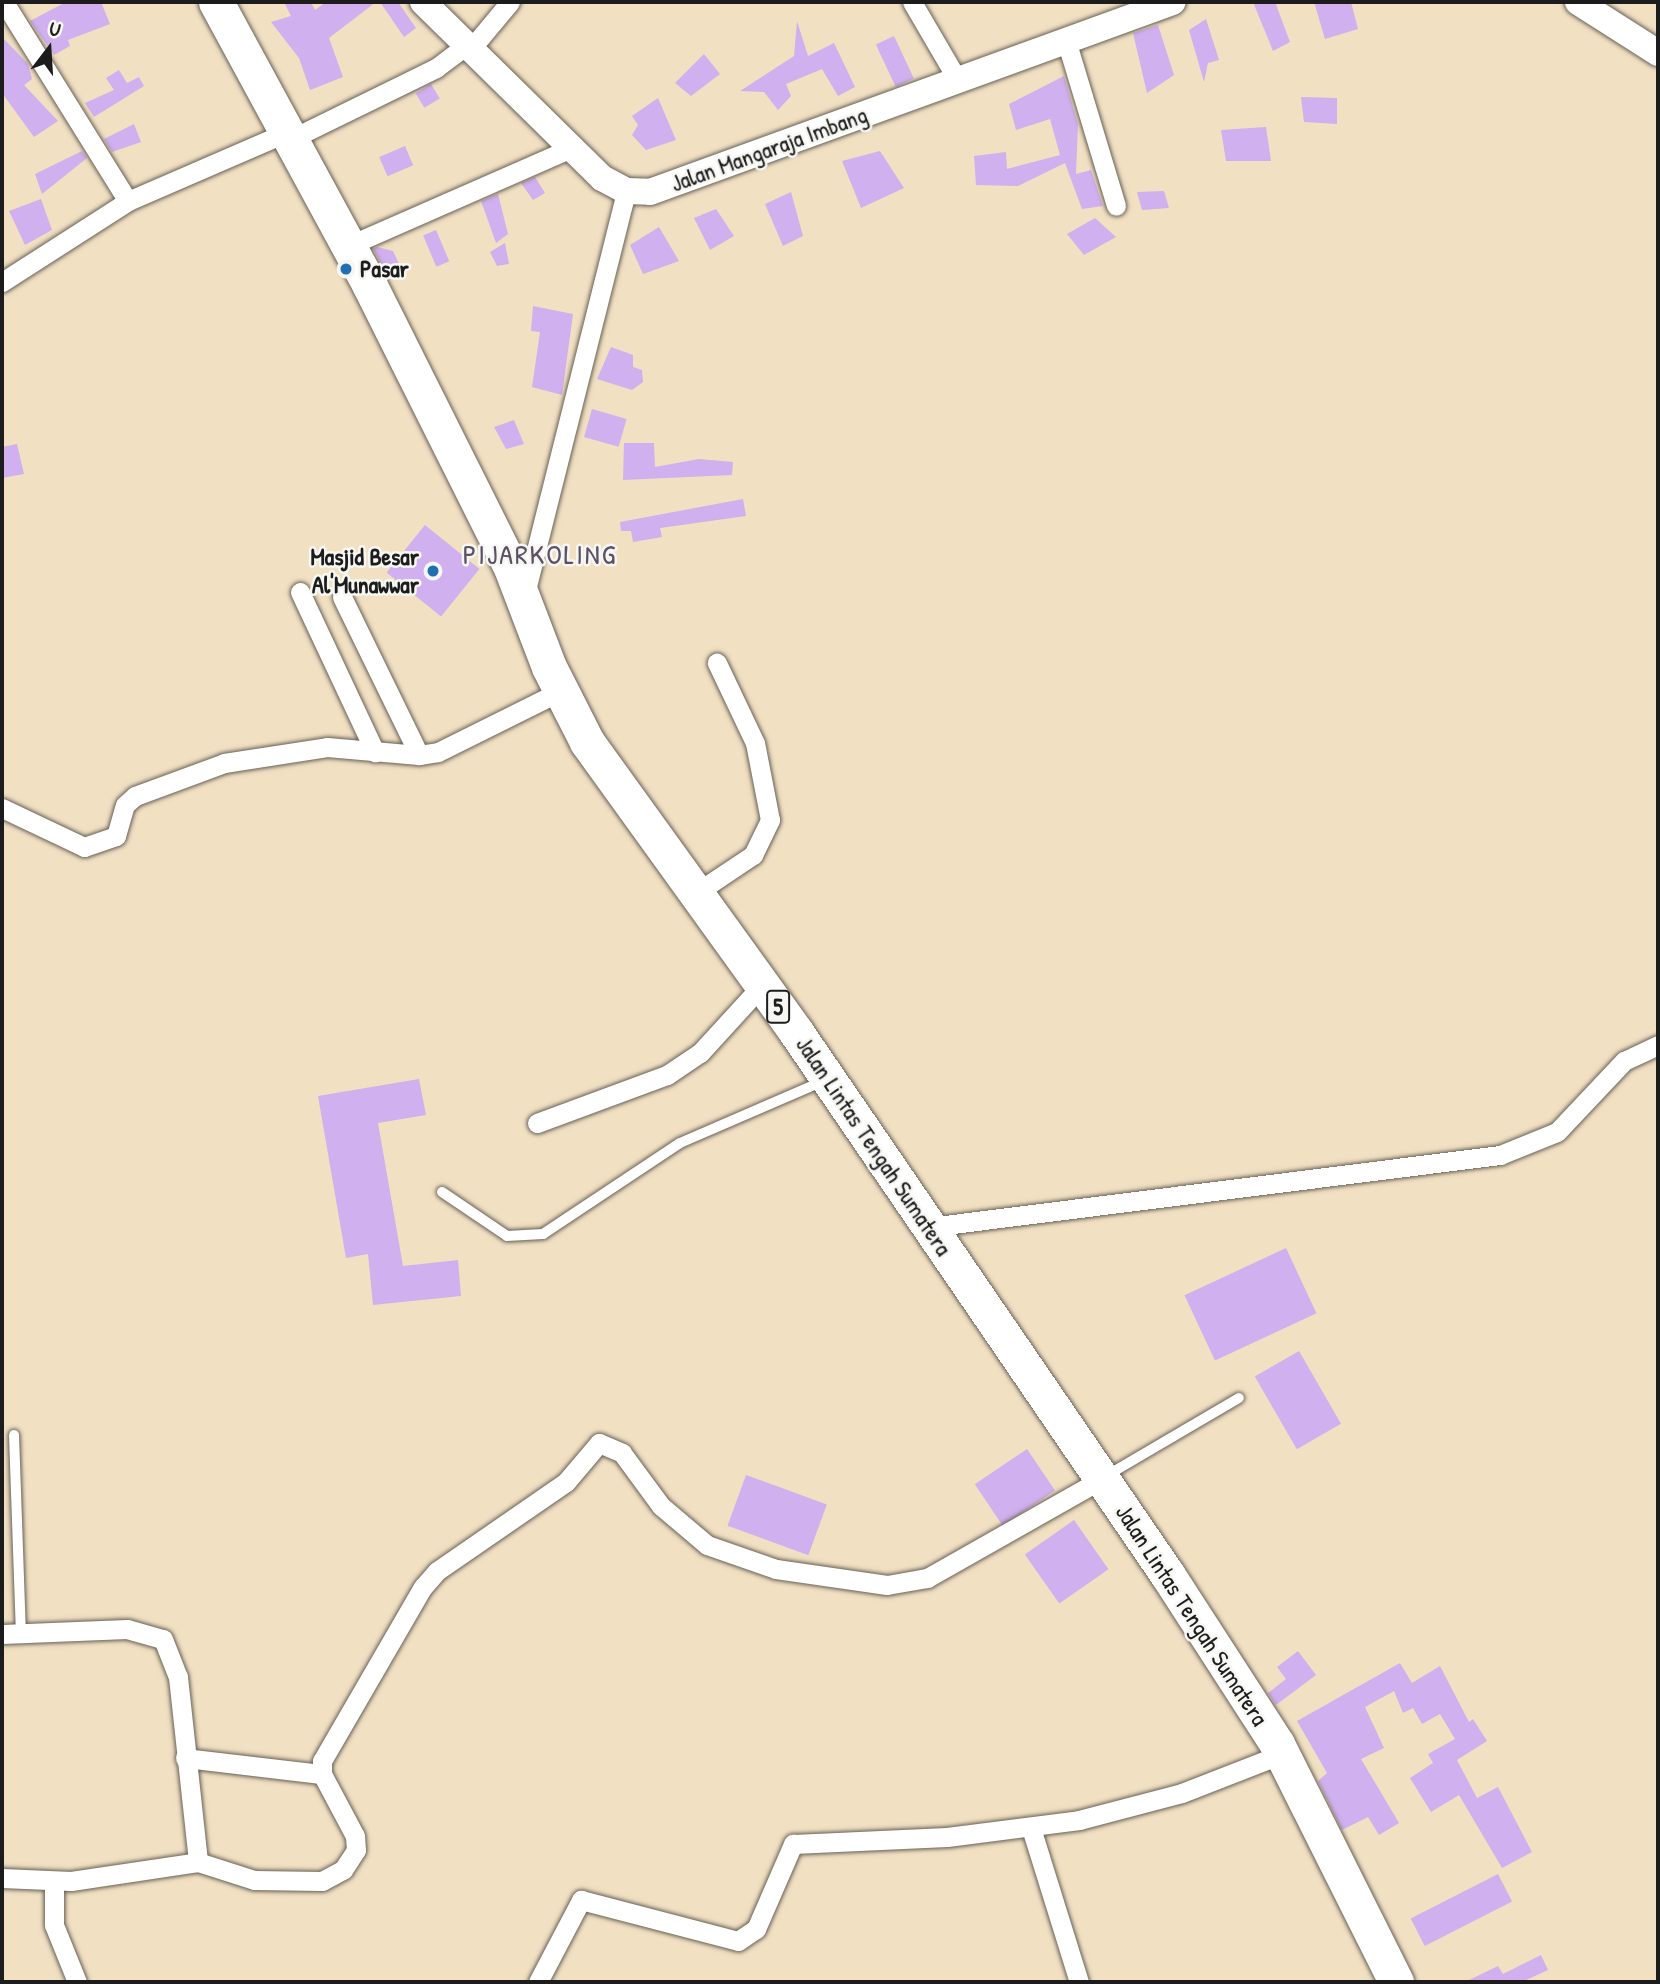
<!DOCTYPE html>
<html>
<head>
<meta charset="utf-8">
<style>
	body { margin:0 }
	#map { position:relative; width:1660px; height:1984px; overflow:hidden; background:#f2e0c3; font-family:"Patrick Hand",sans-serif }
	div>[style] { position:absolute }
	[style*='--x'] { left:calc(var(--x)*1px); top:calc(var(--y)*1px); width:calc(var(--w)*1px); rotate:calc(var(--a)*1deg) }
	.building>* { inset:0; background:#d0b0ee; transform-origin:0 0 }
	.roads { filter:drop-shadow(0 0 2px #676156) drop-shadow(0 0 2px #676156) }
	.lane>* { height:10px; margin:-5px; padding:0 5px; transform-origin:5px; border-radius:5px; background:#fff }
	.street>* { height:19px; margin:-9.5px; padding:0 9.5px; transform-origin:9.5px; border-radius:9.5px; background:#fff }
	.secondary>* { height:26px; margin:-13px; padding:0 13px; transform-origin:13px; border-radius:13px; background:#fff }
	.highway>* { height:35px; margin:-17.5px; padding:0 17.5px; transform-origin:17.5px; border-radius:17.5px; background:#fff }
	.dots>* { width:19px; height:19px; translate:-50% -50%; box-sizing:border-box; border:4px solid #f6f6f2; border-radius:50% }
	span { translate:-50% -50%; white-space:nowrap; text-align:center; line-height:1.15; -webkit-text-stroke:5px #f6f6f2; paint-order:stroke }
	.shield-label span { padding:2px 5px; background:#f6f6f2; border:2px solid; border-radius:5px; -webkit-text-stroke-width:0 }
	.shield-label { font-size:23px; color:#1c1c1c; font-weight:700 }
	.street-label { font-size:24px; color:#1c1c1c }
	.poi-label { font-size:24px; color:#1c1c1c; font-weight:700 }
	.left { translate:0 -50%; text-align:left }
	.right { translate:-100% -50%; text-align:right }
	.quarter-label { font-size:28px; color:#5b5066; letter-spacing:2px }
	.frame { position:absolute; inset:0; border:4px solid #1c1c1c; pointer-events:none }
	.north { position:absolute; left:14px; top:14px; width:70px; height:70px; -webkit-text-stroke:5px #f6f6f2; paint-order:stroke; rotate:17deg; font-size:19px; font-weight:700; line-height:28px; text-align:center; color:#1c1c1c }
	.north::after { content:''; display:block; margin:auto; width:24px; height:32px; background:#1c1c1c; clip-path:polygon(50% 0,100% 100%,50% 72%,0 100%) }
</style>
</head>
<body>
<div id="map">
	<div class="building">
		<div style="clip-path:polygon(66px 2px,101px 2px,110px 24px,68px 40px,70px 46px,54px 55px,30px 21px)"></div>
		<div style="clip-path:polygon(284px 2px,311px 2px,315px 10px,326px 2px,376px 2px,329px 38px,343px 77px,310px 90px,299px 58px,271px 22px,291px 16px)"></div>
		<div style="clip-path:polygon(380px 2px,398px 2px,416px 28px,404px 37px)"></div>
		<div style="clip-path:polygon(1253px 2px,1275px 2px,1290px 42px,1273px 51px)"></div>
		<div style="clip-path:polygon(1314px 2px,1351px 2px,1358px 29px,1325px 39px)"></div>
		<div style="clip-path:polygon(1206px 19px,1219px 60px,1208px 63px,1204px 82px,1189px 30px)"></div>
		<div style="clip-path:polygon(797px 21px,808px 56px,834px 43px,855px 87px,838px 96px,822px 69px,786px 84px,791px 96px,778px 110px,764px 92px,740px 91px,794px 56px)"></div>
		<div style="clip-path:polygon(1158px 25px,1174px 75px,1147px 93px,1133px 33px)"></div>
		<div style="left:894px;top:36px;width:47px;height:20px;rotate:65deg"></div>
		<div style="clip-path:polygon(2px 37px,28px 64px,32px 79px,24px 85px,58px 121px,34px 137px,2px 93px)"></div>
		<div style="clip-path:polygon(704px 54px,720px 74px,691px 96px,675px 83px)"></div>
		<div style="clip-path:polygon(119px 70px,127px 83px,139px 77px,144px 86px,94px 117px,85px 103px,114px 90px,106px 78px)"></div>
		<div style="clip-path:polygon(1064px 76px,1078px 124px,1076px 174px,1091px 170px,1103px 206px,1082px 209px,1065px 163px,1018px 186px,976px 185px,974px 156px,1006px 152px,1007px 169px,1060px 155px,1050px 119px,1016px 130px,1009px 104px)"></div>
		<div style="left:431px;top:84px;width:17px;height:18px;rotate:59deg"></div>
		<div style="clip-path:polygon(1301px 97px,1337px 98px,1337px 124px,1304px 122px)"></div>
		<div style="clip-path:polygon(658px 98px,676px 140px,646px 150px,632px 135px,638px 125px,632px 116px)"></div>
		<div style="clip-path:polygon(134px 124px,141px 142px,112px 152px,104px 139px)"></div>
		<div style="clip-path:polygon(1266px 127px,1271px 161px,1226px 161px,1221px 130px)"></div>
		<div style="left:405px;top:146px;width:21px;height:28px;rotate:67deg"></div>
		<div style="clip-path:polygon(82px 151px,87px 158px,42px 194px,35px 174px)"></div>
		<div style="clip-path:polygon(880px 151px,904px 188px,861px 208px,842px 161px)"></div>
		<div style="clip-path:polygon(535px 177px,545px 193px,533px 200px,521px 183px)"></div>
		<div style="clip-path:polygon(1164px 191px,1169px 208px,1142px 210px,1137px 192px)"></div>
		<div style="clip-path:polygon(791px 192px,803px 236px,783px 246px,765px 204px)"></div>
		<div style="clip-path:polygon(498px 194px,508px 234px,496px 243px,481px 201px)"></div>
		<div style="clip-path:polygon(41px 199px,52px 230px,25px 245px,9px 211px)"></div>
		<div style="clip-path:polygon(716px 209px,734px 236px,710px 250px,694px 218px)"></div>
		<div style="clip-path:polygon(1095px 218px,1116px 237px,1084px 255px,1067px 234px)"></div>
		<div style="clip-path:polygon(659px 227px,679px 261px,643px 274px,630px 245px)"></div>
		<div style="left:436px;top:230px;width:34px;height:14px;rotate:67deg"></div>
		<div style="clip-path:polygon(505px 243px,509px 264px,497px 266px,490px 252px)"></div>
		<div style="clip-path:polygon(377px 247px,393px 251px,400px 266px,386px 272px,373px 249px)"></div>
		<div style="clip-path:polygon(533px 306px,573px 314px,562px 395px,532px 387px,540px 332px,531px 331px)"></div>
		<div style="clip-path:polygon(611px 347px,633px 355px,633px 367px,642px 370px,643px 382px,632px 390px,597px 379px)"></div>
		<div style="left:592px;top:409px;width:36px;height:29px;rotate:16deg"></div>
		<div style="clip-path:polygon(514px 420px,524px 444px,506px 449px,494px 427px)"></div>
		<div style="clip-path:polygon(624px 443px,654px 443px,655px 467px,699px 459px,733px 462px,732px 475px,623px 480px)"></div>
		<div style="clip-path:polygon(17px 444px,24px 474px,2px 478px,2px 447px)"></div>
		<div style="clip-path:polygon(743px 499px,746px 516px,660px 528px,662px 537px,633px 542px,631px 531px,621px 531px,620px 522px)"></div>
		<div style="left:425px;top:525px;width:70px;height:61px;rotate:39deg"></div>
		<div style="clip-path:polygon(419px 1079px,426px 1115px,378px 1123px,403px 1266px,458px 1260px,461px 1296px,373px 1305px,368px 1254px,346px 1258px,318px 1096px)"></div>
		<div style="left:1286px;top:1248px;width:72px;height:112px;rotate:65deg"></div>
		<div style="left:1299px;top:1351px;width:84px;height:51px;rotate:60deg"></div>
		<div style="left:1027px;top:1449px;width:50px;height:63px;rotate:56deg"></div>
		<div style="left:746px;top:1475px;width:86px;height:54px;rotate:20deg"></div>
		<div style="left:1074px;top:1520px;width:60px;height:60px;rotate:55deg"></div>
		<div style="clip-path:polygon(1298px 1651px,1316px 1675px,1276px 1705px,1268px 1693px,1286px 1679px,1277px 1667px)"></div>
		<div style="clip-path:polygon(1400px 1663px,1412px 1683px,1440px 1666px,1469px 1722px,1473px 1719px,1487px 1741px,1457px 1760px,1477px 1798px,1498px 1787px,1532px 1852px,1502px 1868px,1459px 1795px,1431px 1812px,1410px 1778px,1433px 1763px,1428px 1754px,1455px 1739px,1440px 1714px,1422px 1724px,1413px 1708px,1403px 1713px,1394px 1691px,1365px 1707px,1384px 1748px,1361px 1759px,1399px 1823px,1379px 1835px,1368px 1817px,1342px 1830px,1318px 1781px,1327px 1773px,1297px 1721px)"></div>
		<div style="left:1498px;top:1874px;width:31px;height:98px;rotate:63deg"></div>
		<div style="clip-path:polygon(1541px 1955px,1548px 1970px,1522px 1982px,1465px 1982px,1498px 1966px,1503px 1974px)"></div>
	</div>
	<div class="roads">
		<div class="lane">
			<div style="--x:442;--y:1192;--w:78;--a:34.1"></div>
			<div style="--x:507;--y:1236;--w:36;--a:-3"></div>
			<div style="--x:543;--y:1234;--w:164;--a:-33.6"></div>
			<div style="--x:680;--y:1143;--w:154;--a:-23.4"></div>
			<div style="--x:14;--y:1435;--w:198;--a:88"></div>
			<div style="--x:1106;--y:1476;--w:154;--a:-30.4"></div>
		</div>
		<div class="street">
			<div style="--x:4;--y:2;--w:234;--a:58.1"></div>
			<div style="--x:912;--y:2;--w:89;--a:59.7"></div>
			<div style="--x:1066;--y:40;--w:173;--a:73.2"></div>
			<div style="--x:469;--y:51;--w:64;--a:-50.1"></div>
			<div style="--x:289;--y:140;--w:164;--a:-26.1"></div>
			<div style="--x:436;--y:68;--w:36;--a:-37"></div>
			<div style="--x:348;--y:246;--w:244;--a:-23.7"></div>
			<div style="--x:2;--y:282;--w:150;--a:-32.7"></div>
			<div style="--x:128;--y:201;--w:171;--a:-23.4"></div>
			<div style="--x:300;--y:592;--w:177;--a:64.9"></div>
			<div style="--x:525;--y:594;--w:415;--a:-75.9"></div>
			<div style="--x:342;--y:597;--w:176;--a:64"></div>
			<div style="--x:419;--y:755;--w:19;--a:-9"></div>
			<div style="--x:438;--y:752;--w:137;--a:-26.4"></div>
			<div style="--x:2;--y:808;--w:91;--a:25.4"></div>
			<div style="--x:84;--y:847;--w:34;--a:-19"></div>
			<div style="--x:116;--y:836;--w:32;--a:-74"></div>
			<div style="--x:125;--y:805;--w:13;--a:-42"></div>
			<div style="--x:135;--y:796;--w:95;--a:-20.3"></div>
			<div style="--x:224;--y:763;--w:104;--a:-8.8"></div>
			<div style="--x:327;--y:747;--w:92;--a:5"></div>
			<div style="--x:696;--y:893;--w:69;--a:-33.7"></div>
			<div style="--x:753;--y:855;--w:39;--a:-64"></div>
			<div style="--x:770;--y:820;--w:78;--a:-101"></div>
			<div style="--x:755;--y:743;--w:89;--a:-115.4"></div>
			<div style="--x:537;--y:1123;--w:139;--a:-20.3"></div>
			<div style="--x:667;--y:1075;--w:40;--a:-34"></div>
			<div style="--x:700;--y:1053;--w:92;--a:-47.6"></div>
			<div style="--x:929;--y:1227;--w:576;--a:-7.19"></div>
			<div style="--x:1500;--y:1155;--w:61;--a:-22"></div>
			<div style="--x:1557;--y:1132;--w:98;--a:-46.7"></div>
			<div style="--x:1624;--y:1061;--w:38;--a:-25"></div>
			<div style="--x:2;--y:1634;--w:125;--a:-2.3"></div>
			<div style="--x:127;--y:1629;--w:37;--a:16"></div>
			<div style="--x:163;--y:1639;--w:41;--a:68.5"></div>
			<div style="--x:178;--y:1677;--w:186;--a:83.8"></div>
			<div style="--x:198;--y:1862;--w:59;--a:17.8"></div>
			<div style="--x:254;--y:1880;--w:68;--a:0.8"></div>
			<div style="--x:322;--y:1881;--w:24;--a:-28"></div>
			<div style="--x:343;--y:1870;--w:24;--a:-57"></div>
			<div style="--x:356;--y:1850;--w:14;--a:-94"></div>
			<div style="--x:355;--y:1836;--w:70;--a:-118"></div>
			<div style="--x:322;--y:1774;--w:13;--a:-90"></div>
			<div style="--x:322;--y:1761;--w:201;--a:-59.9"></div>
			<div style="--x:423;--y:1587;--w:21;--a:-49"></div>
			<div style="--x:437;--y:1571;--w:157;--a:-34.6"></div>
			<div style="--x:566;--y:1482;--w:51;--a:-49.8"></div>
			<div style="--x:599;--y:1443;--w:25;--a:23"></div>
			<div style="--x:622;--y:1453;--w:66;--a:53.7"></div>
			<div style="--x:661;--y:1506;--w:60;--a:40.3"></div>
			<div style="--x:707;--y:1545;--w:73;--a:19.2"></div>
			<div style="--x:776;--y:1569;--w:112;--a:8.2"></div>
			<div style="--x:887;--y:1585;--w:41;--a:-9.9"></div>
			<div style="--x:927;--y:1578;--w:201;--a:-29.5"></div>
			<div style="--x:185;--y:1758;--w:138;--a:6.7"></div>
			<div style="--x:1031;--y:1828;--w:161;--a:72.7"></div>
			<div style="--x:2;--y:1878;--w:69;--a:2.5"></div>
			<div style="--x:71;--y:1881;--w:128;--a:-8.5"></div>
			<div style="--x:54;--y:1881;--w:44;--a:90"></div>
			<div style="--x:54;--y:1925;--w:61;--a:68"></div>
			<div style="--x:538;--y:1982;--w:93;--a:-62.3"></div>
			<div style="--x:581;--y:1900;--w:162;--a:14.6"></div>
			<div style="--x:738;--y:1941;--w:22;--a:-34"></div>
			<div style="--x:756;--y:1929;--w:93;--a:-66.5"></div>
			<div style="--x:793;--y:1844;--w:154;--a:-2.6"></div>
			<div style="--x:947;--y:1837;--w:133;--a:-7.3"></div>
			<div style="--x:1079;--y:1820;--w:106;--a:-14.7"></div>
			<div style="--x:1182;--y:1793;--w:107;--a:-21.3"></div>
		</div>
		<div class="secondary">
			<div style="--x:423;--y:2;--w:251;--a:44.5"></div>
			<div style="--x:602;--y:178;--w:27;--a:28"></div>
			<div style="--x:626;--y:191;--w:24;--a:2"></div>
			<div style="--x:650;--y:192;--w:556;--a:-19.97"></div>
			<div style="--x:1578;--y:2;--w:95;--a:32.5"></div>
		</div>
		<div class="highway">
			<div style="--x:216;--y:2;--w:323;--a:61.5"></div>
			<div style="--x:370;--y:286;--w:312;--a:63.4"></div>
			<div style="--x:510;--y:565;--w:109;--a:69.1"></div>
			<div style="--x:549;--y:667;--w:84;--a:63.1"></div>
			<div style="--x:587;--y:742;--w:357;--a:54.2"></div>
			<div style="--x:796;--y:1032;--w:657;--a:55.61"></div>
			<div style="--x:1167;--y:1574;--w:202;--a:57.1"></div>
			<div style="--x:1277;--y:1744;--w:266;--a:63.4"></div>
		</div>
	</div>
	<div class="dots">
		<div style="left:346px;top:269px;background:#1f6fb2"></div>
		<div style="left:433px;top:571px;background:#1f6fb2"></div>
	</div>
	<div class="shield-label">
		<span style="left:778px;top:1007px">5</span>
	</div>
	<div class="street-label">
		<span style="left:769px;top:149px;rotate:-20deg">Jalan Mangaraja Imbang</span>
		<span style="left:874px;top:1146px;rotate:56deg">Jalan Lintas Tengah Sumatera</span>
		<span style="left:1192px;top:1615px;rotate:57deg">Jalan Lintas Tengah Sumatera</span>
	</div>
	<div class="poi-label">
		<span class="left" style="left:360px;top:269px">Pasar</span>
		<span class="right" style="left:419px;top:571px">Masjid Besar<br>Al'Munawwar</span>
	</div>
	<div class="quarter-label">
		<span style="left:540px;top:554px">PIJARKOLING</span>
	</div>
	<div class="frame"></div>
	<div class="north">U</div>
</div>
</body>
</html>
